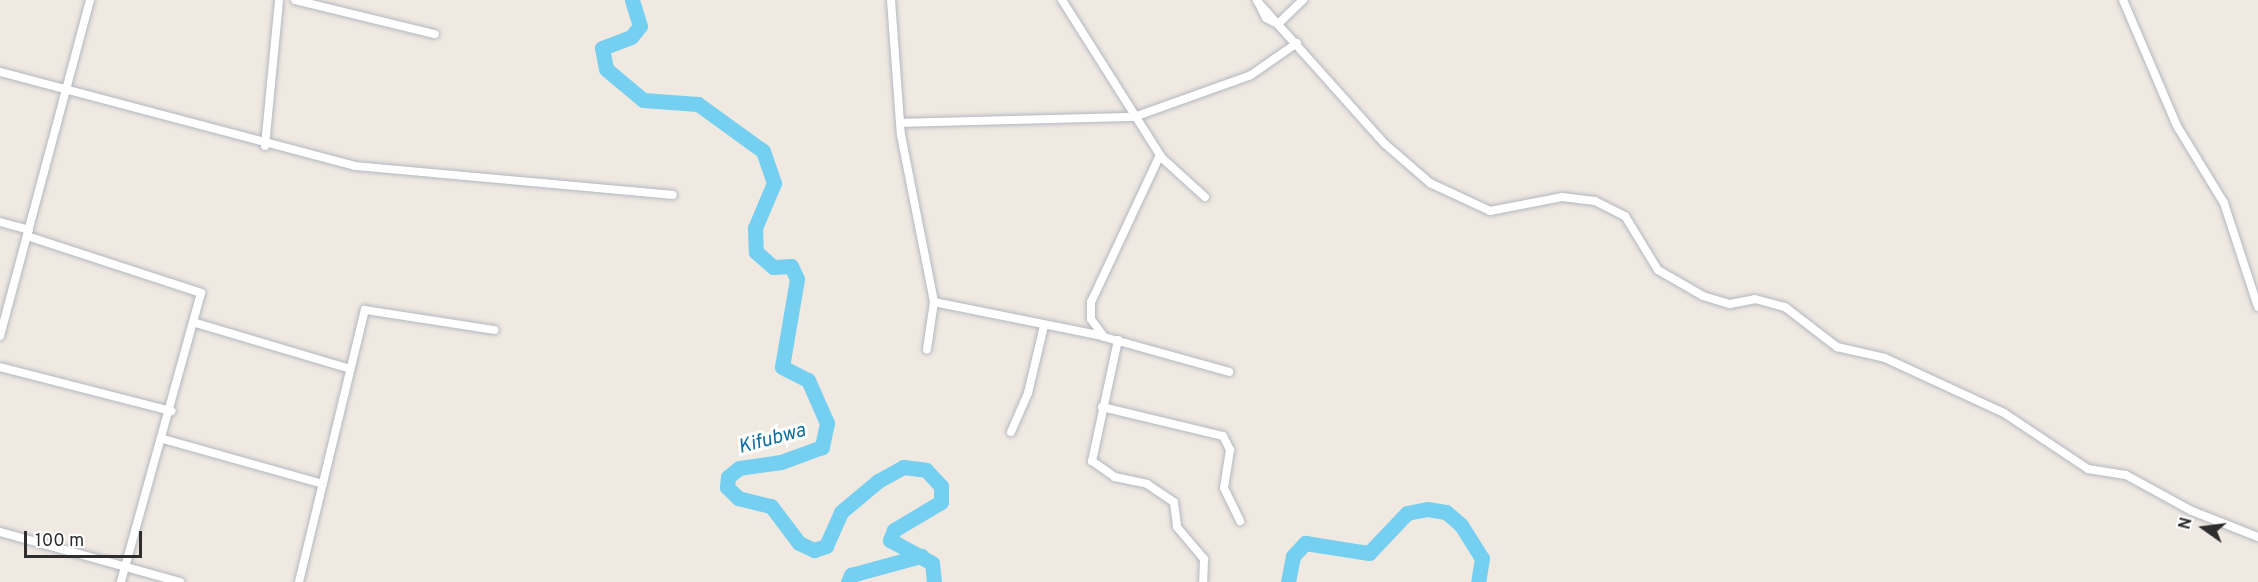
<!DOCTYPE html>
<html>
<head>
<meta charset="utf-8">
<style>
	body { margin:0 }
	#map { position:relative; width:2258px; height:582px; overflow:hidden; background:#efe9e1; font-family:Overpass,sans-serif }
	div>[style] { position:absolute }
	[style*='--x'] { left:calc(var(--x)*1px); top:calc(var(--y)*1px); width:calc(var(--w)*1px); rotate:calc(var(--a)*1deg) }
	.river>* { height:15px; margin:-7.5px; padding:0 7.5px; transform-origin:7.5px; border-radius:7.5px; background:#75cff0 }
	.roads { filter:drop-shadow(0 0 2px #b4b7c1) drop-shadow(0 0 2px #b4b7c1) }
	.minor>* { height:8px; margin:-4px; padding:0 4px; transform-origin:4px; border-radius:4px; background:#fff }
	span { translate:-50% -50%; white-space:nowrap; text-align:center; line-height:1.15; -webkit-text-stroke:6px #fff; paint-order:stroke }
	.water-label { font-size:20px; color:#0d6fa3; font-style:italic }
	.north { position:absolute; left:2174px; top:498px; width:60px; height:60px; -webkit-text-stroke:4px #fff; paint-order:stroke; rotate:284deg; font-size:16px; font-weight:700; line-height:24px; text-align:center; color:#2e2e2e }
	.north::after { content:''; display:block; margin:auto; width:21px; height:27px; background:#2e2e2e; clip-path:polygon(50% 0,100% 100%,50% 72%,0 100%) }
	.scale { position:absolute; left:24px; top:531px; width:118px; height:27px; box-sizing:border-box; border:3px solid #2e2e2e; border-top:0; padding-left:8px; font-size:18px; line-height:21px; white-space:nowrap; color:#2e2e2e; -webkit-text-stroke:4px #fff; paint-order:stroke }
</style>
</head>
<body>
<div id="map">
	<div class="river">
		<div style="--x:632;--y:0;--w:27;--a:73"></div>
		<div style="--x:640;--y:26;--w:14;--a:129"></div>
		<div style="--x:631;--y:37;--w:31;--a:159"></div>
		<div style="--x:602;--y:48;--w:21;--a:79"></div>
		<div style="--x:606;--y:69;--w:48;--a:40"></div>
		<div style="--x:643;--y:100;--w:55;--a:4.2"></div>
		<div style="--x:698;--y:104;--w:80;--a:35.9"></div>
		<div style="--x:763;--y:151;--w:34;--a:71"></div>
		<div style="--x:774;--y:183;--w:49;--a:112.9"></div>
		<div style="--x:755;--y:228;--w:24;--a:88"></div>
		<div style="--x:756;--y:252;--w:23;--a:41"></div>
		<div style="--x:773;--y:267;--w:18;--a:-3"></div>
		<div style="--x:791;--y:266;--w:14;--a:65"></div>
		<div style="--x:797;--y:279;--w:89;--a:99.7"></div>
		<div style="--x:782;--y:367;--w:29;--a:27"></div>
		<div style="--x:808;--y:380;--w:47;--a:66.2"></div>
		<div style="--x:827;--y:423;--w:25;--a:102"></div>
		<div style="--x:822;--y:447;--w:44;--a:159.9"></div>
		<div style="--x:781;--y:462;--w:42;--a:171.9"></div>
		<div style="--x:739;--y:468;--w:14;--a:141"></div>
		<div style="--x:728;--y:477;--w:10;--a:96"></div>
		<div style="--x:727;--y:487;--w:16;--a:45"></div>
		<div style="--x:738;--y:498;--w:34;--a:14"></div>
		<div style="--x:771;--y:506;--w:46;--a:52.9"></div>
		<div style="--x:799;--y:543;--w:17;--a:25"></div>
		<div style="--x:814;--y:550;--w:13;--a:-18"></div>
		<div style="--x:826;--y:546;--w:37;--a:-66"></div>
		<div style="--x:841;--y:512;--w:48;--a:-40"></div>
		<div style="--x:878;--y:481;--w:29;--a:-29"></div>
		<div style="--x:903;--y:467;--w:23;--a:7"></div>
		<div style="--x:926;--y:470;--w:22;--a:47"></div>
		<div style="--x:941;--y:486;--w:16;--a:90"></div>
		<div style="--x:941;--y:502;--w:55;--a:149.2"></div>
		<div style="--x:894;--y:530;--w:11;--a:112"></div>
		<div style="--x:890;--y:540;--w:48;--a:28.7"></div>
		<div style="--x:932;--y:563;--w:19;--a:84"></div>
		<div style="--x:848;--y:582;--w:8;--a:-67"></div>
		<div style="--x:851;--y:575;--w:73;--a:-15.2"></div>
		<div style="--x:1288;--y:582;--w:26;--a:-79"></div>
		<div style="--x:1293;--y:556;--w:18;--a:-47"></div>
		<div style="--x:1305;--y:543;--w:65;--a:8.9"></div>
		<div style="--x:1369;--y:553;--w:55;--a:-46.5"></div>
		<div style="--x:1407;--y:513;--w:20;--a:-11"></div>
		<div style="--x:1427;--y:509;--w:19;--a:9"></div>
		<div style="--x:1446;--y:512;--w:20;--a:41"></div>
		<div style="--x:1461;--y:525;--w:39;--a:58"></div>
		<div style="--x:1482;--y:558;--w:24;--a:99"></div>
	</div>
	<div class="roads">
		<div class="minor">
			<div style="--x:295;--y:0;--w:144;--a:13.7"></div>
			<div style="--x:891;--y:0;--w:135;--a:85.8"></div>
			<div style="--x:901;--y:135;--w:170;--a:78.8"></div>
			<div style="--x:934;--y:302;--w:48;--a:98.5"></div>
			<div style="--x:1062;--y:0;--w:187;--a:57.7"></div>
			<div style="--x:1162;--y:158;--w:58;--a:42.2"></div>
			<div style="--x:1257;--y:0;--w:20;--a:63"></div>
			<div style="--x:1266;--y:18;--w:13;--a:27"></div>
			<div style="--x:2123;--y:0;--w:137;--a:66.8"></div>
			<div style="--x:2177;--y:126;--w:90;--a:58.6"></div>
			<div style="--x:2224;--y:203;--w:109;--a:71.9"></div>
			<div style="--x:1257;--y:1;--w:192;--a:48.2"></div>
			<div style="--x:1385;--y:144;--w:60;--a:40.9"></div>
			<div style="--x:1430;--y:183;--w:66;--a:25"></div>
			<div style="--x:1490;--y:211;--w:73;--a:-11"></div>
			<div style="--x:1562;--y:197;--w:33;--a:7"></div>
			<div style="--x:1595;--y:201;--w:34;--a:27"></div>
			<div style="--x:1625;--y:216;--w:63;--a:58.6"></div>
			<div style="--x:1658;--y:270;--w:52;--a:30"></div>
			<div style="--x:1703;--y:296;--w:28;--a:17"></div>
			<div style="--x:1730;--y:304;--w:25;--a:-11"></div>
			<div style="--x:1755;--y:299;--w:31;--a:15"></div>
			<div style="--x:1785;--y:307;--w:66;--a:37.6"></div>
			<div style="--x:1837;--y:347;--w:49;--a:12.9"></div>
			<div style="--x:1885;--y:358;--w:131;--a:24.8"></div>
			<div style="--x:2004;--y:413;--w:101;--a:33.7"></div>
			<div style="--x:2088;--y:469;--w:38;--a:9"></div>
			<div style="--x:2126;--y:475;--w:75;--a:28.6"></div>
			<div style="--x:2192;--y:511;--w:71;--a:21.5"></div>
			<div style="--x:1278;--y:24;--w:35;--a:-44"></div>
			<div style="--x:0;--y:72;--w:367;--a:14.8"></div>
			<div style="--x:355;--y:166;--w:319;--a:5.2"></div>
			<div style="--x:900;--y:123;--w:234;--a:-1.5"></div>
			<div style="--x:1134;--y:117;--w:124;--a:-19.7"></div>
			<div style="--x:1251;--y:75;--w:56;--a:-34.8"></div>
			<div style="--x:265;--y:146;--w:147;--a:-84.5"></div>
			<div style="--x:1160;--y:155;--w:162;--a:115.1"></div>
			<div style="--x:1091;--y:302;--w:17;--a:90"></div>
			<div style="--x:1091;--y:319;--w:22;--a:54"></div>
			<div style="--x:1104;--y:337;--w:130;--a:15.6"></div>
			<div style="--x:0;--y:222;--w:30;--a:15"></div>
			<div style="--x:27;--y:236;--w:183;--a:18.1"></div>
			<div style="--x:201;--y:293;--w:300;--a:105.5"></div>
			<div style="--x:934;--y:302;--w:172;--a:11.4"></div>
			<div style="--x:196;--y:323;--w:158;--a:16.6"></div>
			<div style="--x:0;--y:336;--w:348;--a:-75"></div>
			<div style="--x:1118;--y:340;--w:124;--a:102.1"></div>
			<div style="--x:1092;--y:461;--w:28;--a:35"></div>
			<div style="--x:1115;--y:477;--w:33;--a:12"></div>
			<div style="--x:1147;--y:484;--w:32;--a:34"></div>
			<div style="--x:1174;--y:502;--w:25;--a:83"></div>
			<div style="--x:1177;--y:527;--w:42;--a:49.8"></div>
			<div style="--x:1204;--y:559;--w:23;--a:92"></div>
			<div style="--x:0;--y:367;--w:177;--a:14.4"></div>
			<div style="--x:1102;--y:407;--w:124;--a:13.5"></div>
			<div style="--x:1223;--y:436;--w:16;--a:63"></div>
			<div style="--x:1230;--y:450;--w:38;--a:99"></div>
			<div style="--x:1224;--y:488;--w:37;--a:64"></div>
			<div style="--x:1011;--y:432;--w:43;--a:-66.4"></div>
			<div style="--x:1028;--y:393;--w:69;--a:-76.6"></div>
			<div style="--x:163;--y:439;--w:166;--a:15.7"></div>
			<div style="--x:0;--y:532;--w:187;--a:15.5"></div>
			<div style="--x:299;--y:582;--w:280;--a:-76.4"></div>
			<div style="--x:365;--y:310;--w:131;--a:8.8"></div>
		</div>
	</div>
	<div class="water-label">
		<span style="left:772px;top:440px;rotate:-15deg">Kifubwa</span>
	</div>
	<div class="north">N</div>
	<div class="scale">100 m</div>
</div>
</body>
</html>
